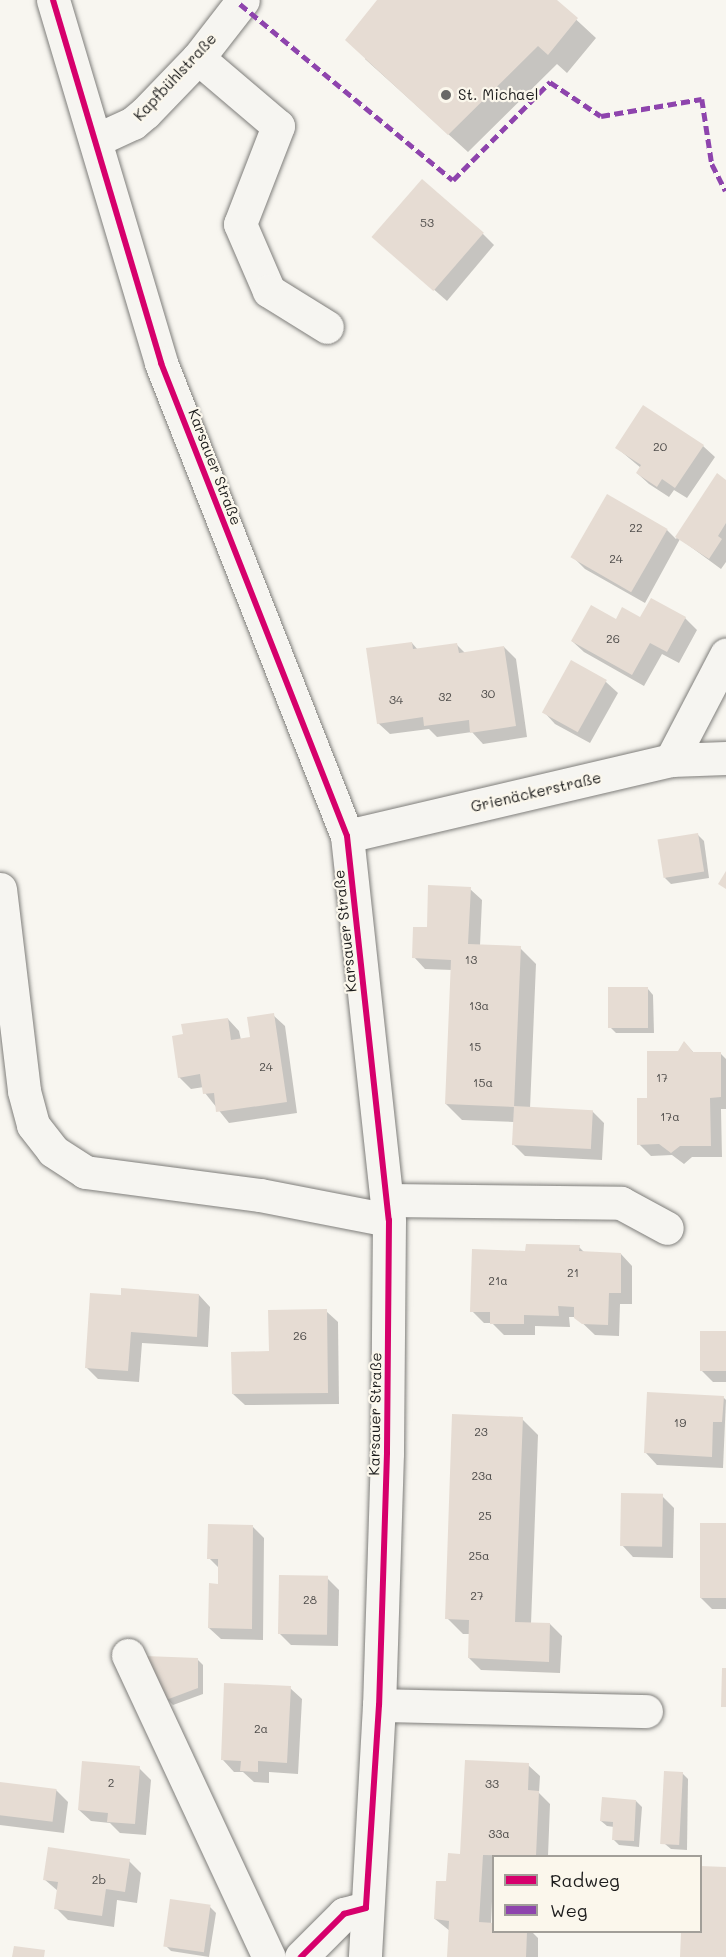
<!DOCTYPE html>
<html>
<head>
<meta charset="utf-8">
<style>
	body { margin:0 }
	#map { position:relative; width:726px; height:1957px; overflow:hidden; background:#f8f6f0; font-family:Mali,sans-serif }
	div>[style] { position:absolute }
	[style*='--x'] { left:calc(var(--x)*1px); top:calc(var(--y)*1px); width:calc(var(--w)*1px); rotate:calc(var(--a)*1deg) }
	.shadow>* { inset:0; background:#0003 }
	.building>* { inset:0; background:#e6dcd3; transform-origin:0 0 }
	.roads { filter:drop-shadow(0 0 2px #7f7e7b) drop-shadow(0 0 2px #7f7e7b) }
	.minor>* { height:33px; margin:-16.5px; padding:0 16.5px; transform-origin:16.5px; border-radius:16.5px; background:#f6f5f1 }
	.quiet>* { height:4.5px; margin-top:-2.25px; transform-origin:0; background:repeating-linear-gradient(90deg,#8e44ad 0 9px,transparent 0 13.5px) }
	.cycleway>* { height:6px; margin:-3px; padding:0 3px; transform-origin:3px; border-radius:3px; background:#d6006c }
	.dots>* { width:16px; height:16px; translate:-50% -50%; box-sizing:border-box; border:3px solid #fbf7ec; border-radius:50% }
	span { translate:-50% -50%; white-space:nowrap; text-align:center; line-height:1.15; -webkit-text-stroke:4.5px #fbf7ec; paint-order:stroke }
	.number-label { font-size:12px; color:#4e4c4a }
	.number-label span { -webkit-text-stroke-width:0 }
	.street-label { font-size:15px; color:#1c1c1c }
	.poi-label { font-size:15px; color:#1c1c1c }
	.left { translate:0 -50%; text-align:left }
	.legend { position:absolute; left:492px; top:1855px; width:210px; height:78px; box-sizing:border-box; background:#fbf7ec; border:2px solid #a29f99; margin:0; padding:8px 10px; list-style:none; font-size:18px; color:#1c1c1c }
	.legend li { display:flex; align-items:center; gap:12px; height:30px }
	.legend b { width:30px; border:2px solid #a29f99 }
</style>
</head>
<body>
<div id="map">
	<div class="shadow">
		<div style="clip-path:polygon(378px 0,555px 0,596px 38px,567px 73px,557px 64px,468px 152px,365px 59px)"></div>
		<div style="clip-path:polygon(483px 234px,494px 245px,447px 301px,374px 237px)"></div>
		<div style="clip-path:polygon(703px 446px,715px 457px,687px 498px,674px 490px,669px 497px,649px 484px,637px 473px,641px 468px,617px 448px)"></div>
		<div style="clip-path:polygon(717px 475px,726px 481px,726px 562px,721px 569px,680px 539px,645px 603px,585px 569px,573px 557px,608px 496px,667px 530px,676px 539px)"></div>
		<div style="clip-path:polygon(685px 618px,697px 630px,679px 663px,662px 654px,644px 686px,584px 652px,572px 641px,616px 621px)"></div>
		<div style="clip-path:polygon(412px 643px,418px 650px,457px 645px,465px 653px,504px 647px,516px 659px,527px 737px,483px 744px,472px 732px,437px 737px,429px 729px,390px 734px,378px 723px)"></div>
		<div style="clip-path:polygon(572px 662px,606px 682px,618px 693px,590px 743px,555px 724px,544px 712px)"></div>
		<div style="clip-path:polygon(698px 835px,704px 841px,709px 878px,671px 884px,665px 878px)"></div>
		<div style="clip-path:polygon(470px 889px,482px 900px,480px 946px,520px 948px,536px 964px,530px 1109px,592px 1111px,604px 1123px,602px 1160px,525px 1156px,513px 1144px,514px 1122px,462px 1120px,446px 1104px,452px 970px,425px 969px,414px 957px,428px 928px)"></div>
		<div style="clip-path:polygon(648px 989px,653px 995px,654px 1033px,616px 1033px,610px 1027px)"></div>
		<div style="clip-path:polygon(273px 1015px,285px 1026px,297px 1113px,229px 1123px,205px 1093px,204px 1087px,191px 1089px,179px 1077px,185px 1036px,228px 1019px,239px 1031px,241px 1040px,252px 1038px)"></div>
		<div style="clip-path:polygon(685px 1043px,695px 1054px,721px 1054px,726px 1059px,726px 1109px,721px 1109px,722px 1157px,692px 1157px,684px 1164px,672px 1155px,651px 1156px,639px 1144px,648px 1099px)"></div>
		<div style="clip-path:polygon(579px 1247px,585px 1253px,621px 1254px,632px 1266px,632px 1304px,620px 1304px,619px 1336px,595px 1335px,576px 1317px,569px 1317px,570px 1327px,535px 1326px,535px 1335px,504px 1335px,492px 1323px,484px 1323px,472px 1311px,527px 1252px)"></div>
		<div style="clip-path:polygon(199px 1295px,210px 1307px,208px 1347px,142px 1343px,139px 1382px,98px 1379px,86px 1367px,122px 1297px)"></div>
		<div style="clip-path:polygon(326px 1311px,338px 1322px,339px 1404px,245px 1405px,233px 1394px,271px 1352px)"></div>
		<div style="clip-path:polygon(726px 1333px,726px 1382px,713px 1382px,701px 1370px)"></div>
		<div style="clip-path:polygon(723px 1397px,726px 1400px,723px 1468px,657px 1465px,646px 1453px)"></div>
		<div style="clip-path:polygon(522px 1419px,538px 1435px,531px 1624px,550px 1624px,562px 1636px,560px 1673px,481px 1670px,469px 1658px,470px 1634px,463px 1634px,447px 1618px)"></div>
		<div style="clip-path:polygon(662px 1496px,674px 1508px,673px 1558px,633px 1557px,622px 1545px)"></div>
		<div style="clip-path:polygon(726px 1525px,726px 1609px,712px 1609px,701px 1598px)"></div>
		<div style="clip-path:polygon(253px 1527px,264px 1538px,263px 1640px,221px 1639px,209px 1628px,219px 1585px,220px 1569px,209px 1558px)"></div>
		<div style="clip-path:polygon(327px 1578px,339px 1590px,338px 1646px,291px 1645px,279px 1633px)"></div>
		<div style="clip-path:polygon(197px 1659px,203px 1665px,203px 1694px,173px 1705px,167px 1699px)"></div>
		<div style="clip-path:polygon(290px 1688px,302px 1699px,298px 1774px,269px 1772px,269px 1783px,254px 1782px,243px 1772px,234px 1772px,223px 1760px)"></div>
		<div style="clip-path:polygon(528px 1765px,540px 1776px,539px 1793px,550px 1804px,548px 1856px,494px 1856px,491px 1924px,494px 1932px,532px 1932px,538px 1938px,538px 1957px,449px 1957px,450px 1931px,435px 1919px,448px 1883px,462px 1856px)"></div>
		<div style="clip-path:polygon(139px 1768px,151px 1780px,146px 1835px,120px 1833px,110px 1823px,91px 1821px,79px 1810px)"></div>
		<div style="clip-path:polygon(682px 1773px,688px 1779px,687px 1850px,671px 1849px,665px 1844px)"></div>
		<div style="clip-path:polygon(0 1783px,56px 1790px,68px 1802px,64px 1833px,0 1825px)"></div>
		<div style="clip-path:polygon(636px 1801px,642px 1807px,639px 1847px,619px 1845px,613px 1839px,614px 1827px,607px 1826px,601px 1821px)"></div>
		<div style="clip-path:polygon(129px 1861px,141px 1873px,137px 1903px,117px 1900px,114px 1927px,68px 1920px,56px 1908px,58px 1891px,44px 1879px)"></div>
		<div style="clip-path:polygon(210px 1907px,216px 1913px,209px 1957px,171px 1951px,165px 1945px)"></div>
	</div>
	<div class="building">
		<div style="clip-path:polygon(377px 0,557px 0,578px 18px,548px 55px,538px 46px,448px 135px,345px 40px)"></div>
		<div style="left:422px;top:179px;width:82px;height:77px;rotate:41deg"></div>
		<div style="clip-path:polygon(643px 405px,704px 445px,675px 488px,662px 479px,657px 487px,636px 473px,641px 465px,615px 448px)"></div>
		<div style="clip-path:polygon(717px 473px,726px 480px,726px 523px,718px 536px,722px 539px,709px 559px,675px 537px)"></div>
		<div style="left:607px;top:494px;width:70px;height:73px;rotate:30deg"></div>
		<div style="clip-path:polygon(651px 598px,686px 617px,667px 652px,650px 643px,632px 675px,571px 641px,591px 605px,616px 619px,622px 607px,640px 617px)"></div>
		<div style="clip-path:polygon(412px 642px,413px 649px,457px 643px,459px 653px,504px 646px,516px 726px,470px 733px,469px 720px,424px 726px,423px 717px,377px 724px,366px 648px)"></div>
		<div style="left:571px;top:660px;width:41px;height:60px;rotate:29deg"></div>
		<div style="left:698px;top:833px;width:39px;height:41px;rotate:81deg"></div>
		<div style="clip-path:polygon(726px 871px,726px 889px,718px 884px)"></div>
		<div style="clip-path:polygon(428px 885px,471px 887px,468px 944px,521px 946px,514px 1107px,445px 1104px,451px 960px,412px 958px,413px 927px,427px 927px)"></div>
		<div style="left:608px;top:987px;width:40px;height:41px"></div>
		<div style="clip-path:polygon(274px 1013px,287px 1102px,216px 1112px,214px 1093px,203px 1094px,200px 1074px,178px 1078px,172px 1036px,183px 1034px,181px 1024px,228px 1018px,231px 1040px,250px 1037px,247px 1017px)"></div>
		<div style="clip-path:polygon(684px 1041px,693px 1052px,721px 1052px,721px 1097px,710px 1098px,711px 1146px,680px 1146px,671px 1153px,659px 1144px,637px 1145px,637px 1098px,647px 1098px,647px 1051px,678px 1051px)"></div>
		<div style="left:514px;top:1106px;width:79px;height:39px;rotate:3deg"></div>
		<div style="clip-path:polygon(526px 1244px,580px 1245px,579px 1251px,621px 1253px,621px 1293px,609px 1293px,608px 1325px,582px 1324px,574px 1318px,574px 1307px,558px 1306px,559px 1316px,524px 1315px,524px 1324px,490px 1324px,490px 1312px,470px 1312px,472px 1249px,525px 1251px)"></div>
		<div style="clip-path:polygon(121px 1288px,199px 1294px,197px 1337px,131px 1332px,128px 1371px,85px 1368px,90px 1293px,121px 1295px)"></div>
		<div style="clip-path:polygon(327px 1309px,328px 1393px,232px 1394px,231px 1352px,269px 1351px,268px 1310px)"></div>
		<div style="left:700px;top:1331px;width:26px;height:40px"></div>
		<div style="clip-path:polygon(647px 1392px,724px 1396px,722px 1422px,713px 1422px,712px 1457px,644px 1453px)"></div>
		<div style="clip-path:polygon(452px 1414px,523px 1417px,515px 1622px,550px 1623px,549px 1662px,468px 1658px,469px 1620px,445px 1619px)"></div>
		<div style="left:621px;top:1493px;width:42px;height:53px;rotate:1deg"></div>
		<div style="left:700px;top:1523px;width:26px;height:75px"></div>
		<div style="clip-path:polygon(208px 1524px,253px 1525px,252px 1629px,208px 1628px,209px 1583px,218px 1584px,218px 1559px,207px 1559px)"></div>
		<div style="left:279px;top:1575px;width:49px;height:59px;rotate:1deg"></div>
		<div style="clip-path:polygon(145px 1656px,198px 1658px,198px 1688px,166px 1700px)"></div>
		<div style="clip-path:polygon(722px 1668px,726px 1668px,726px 1707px,721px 1707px)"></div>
		<div style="clip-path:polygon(224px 1683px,291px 1686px,287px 1763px,258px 1761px,258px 1772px,240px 1771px,241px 1761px,221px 1760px)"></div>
		<div style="clip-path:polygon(465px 1760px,529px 1763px,528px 1790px,539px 1791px,536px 1856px,483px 1855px,479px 1922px,494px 1923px,494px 1932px,527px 1932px,526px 1957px,447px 1957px,449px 1921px,434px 1919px,436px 1881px,446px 1881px,448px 1853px,460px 1854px)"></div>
		<div style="clip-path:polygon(82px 1761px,140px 1766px,135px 1824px,107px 1822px,108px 1813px,78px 1810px)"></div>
		<div style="left:664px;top:1771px;width:19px;height:73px;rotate:3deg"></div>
		<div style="left:0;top:1782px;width:57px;height:33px;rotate:7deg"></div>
		<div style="clip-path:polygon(602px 1797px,636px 1800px,634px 1841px,612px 1840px,613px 1822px,600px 1821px)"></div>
		<div style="clip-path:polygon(48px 1847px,130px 1859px,125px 1892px,106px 1889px,102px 1916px,54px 1909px,58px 1882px,43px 1880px)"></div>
		<div style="clip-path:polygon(700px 1866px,726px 1867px,726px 1957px,680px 1957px,681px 1932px,700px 1932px)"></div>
		<div style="left:170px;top:1899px;width:41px;height:48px;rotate:8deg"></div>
		<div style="clip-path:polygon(14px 1946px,45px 1950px,44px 1957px,12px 1957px)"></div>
	</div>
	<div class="roads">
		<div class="minor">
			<div style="--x:53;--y:0;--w:379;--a:73.4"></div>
			<div style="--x:161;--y:363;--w:508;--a:68.53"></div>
			<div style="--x:347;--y:836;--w:386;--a:83.8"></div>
			<div style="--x:389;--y:1220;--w:233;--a:90.5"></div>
			<div style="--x:387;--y:1453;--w:252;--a:91.8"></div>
			<div style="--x:379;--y:1705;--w:252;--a:93.2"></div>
			<div style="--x:198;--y:58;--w:105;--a:40.4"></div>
			<div style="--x:278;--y:126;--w:105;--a:111.2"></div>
			<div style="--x:240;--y:224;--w:73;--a:66.6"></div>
			<div style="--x:269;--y:291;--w:68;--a:31.8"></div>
			<div style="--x:96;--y:140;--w:41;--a:-24.7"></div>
			<div style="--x:133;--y:123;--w:16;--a:-40"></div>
			<div style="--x:145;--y:113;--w:76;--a:-46.1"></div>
			<div style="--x:198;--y:58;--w:73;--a:-52.2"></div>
			<div style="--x:671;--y:760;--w:119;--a:-62.4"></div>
			<div style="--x:347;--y:836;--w:333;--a:-13.2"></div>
			<div style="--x:671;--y:760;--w:55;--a:-2.1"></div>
			<div style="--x:0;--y:889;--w:203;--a:83.2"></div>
			<div style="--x:24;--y:1091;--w:35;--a:75"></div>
			<div style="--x:33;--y:1125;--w:33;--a:52"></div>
			<div style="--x:53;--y:1151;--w:38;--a:33"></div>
			<div style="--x:85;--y:1172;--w:177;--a:7.5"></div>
			<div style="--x:260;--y:1195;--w:131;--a:11"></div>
			<div style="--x:388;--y:1200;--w:233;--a:0.7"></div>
			<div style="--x:621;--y:1203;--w:52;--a:28.5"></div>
			<div style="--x:128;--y:1655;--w:333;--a:65"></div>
			<div style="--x:379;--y:1705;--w:267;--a:1.3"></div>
			<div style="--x:301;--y:1957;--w:61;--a:-45"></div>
			<div style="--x:344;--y:1914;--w:23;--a:-15"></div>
		</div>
	</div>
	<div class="quiet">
		<div style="--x:240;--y:4;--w:276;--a:39.6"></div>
		<div style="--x:453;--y:180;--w:138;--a:-45.3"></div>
		<div style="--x:550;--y:82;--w:61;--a:33.7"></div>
		<div style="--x:601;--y:116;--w:102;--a:-9.6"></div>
		<div style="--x:702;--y:99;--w:66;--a:81.3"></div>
		<div style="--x:712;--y:164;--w:30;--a:63"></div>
	</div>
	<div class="cycleway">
		<div style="--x:53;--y:0;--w:379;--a:73.4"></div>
		<div style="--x:161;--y:363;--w:508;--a:68.53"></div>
		<div style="--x:347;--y:836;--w:386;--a:83.8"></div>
		<div style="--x:389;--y:1220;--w:233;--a:90.5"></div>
		<div style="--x:387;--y:1453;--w:252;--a:91.8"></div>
		<div style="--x:379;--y:1705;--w:203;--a:93.7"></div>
		<div style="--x:366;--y:1908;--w:23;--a:165"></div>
		<div style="--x:344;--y:1914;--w:61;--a:135"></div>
	</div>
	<div class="dots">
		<div style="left:446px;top:95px;background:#696866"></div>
	</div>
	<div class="number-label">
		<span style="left:427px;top:223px">53</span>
		<span style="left:660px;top:447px">20</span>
		<span style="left:636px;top:528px">22</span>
		<span style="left:616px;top:559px">24</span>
		<span style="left:613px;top:639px">26</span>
		<span style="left:488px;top:694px">30</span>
		<span style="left:445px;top:697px">32</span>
		<span style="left:396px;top:700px">34</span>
		<span style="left:471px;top:960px">13</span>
		<span style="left:479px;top:1006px">13a</span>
		<span style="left:475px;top:1047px">15</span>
		<span style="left:266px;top:1067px">24</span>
		<span style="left:662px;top:1078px">17</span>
		<span style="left:483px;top:1083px">15a</span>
		<span style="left:670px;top:1117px">17a</span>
		<span style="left:573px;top:1273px">21</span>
		<span style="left:498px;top:1281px">21a</span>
		<span style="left:300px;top:1336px">26</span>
		<span style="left:680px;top:1423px">19</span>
		<span style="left:481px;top:1432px">23</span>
		<span style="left:482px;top:1476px">23a</span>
		<span style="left:485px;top:1516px">25</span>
		<span style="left:479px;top:1556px">25a</span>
		<span style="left:477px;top:1596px">27</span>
		<span style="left:310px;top:1600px">28</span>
		<span style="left:261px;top:1729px">2a</span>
		<span style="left:111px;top:1783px">2</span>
		<span style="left:492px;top:1784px">33</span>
		<span style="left:499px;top:1834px">33a</span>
		<span style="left:99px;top:1880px">2b</span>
	</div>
	<div class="street-label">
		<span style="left:175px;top:77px;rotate:-47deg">Kapfbühlstraße</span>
		<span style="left:215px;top:467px;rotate:69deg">Karsauer Straße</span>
		<span style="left:536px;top:792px;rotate:-13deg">Grienäckerstraße</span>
		<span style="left:345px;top:931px;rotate:-96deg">Karsauer Straße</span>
		<span style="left:375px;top:1414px;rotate:-89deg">Karsauer Straße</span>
	</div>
	<div class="poi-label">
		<span class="left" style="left:458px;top:95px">St. Michael</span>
	</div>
	<ul class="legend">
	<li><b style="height:8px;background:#d6006c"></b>Radweg</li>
	<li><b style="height:8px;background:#8e44ad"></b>Weg</li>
	</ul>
</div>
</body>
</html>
